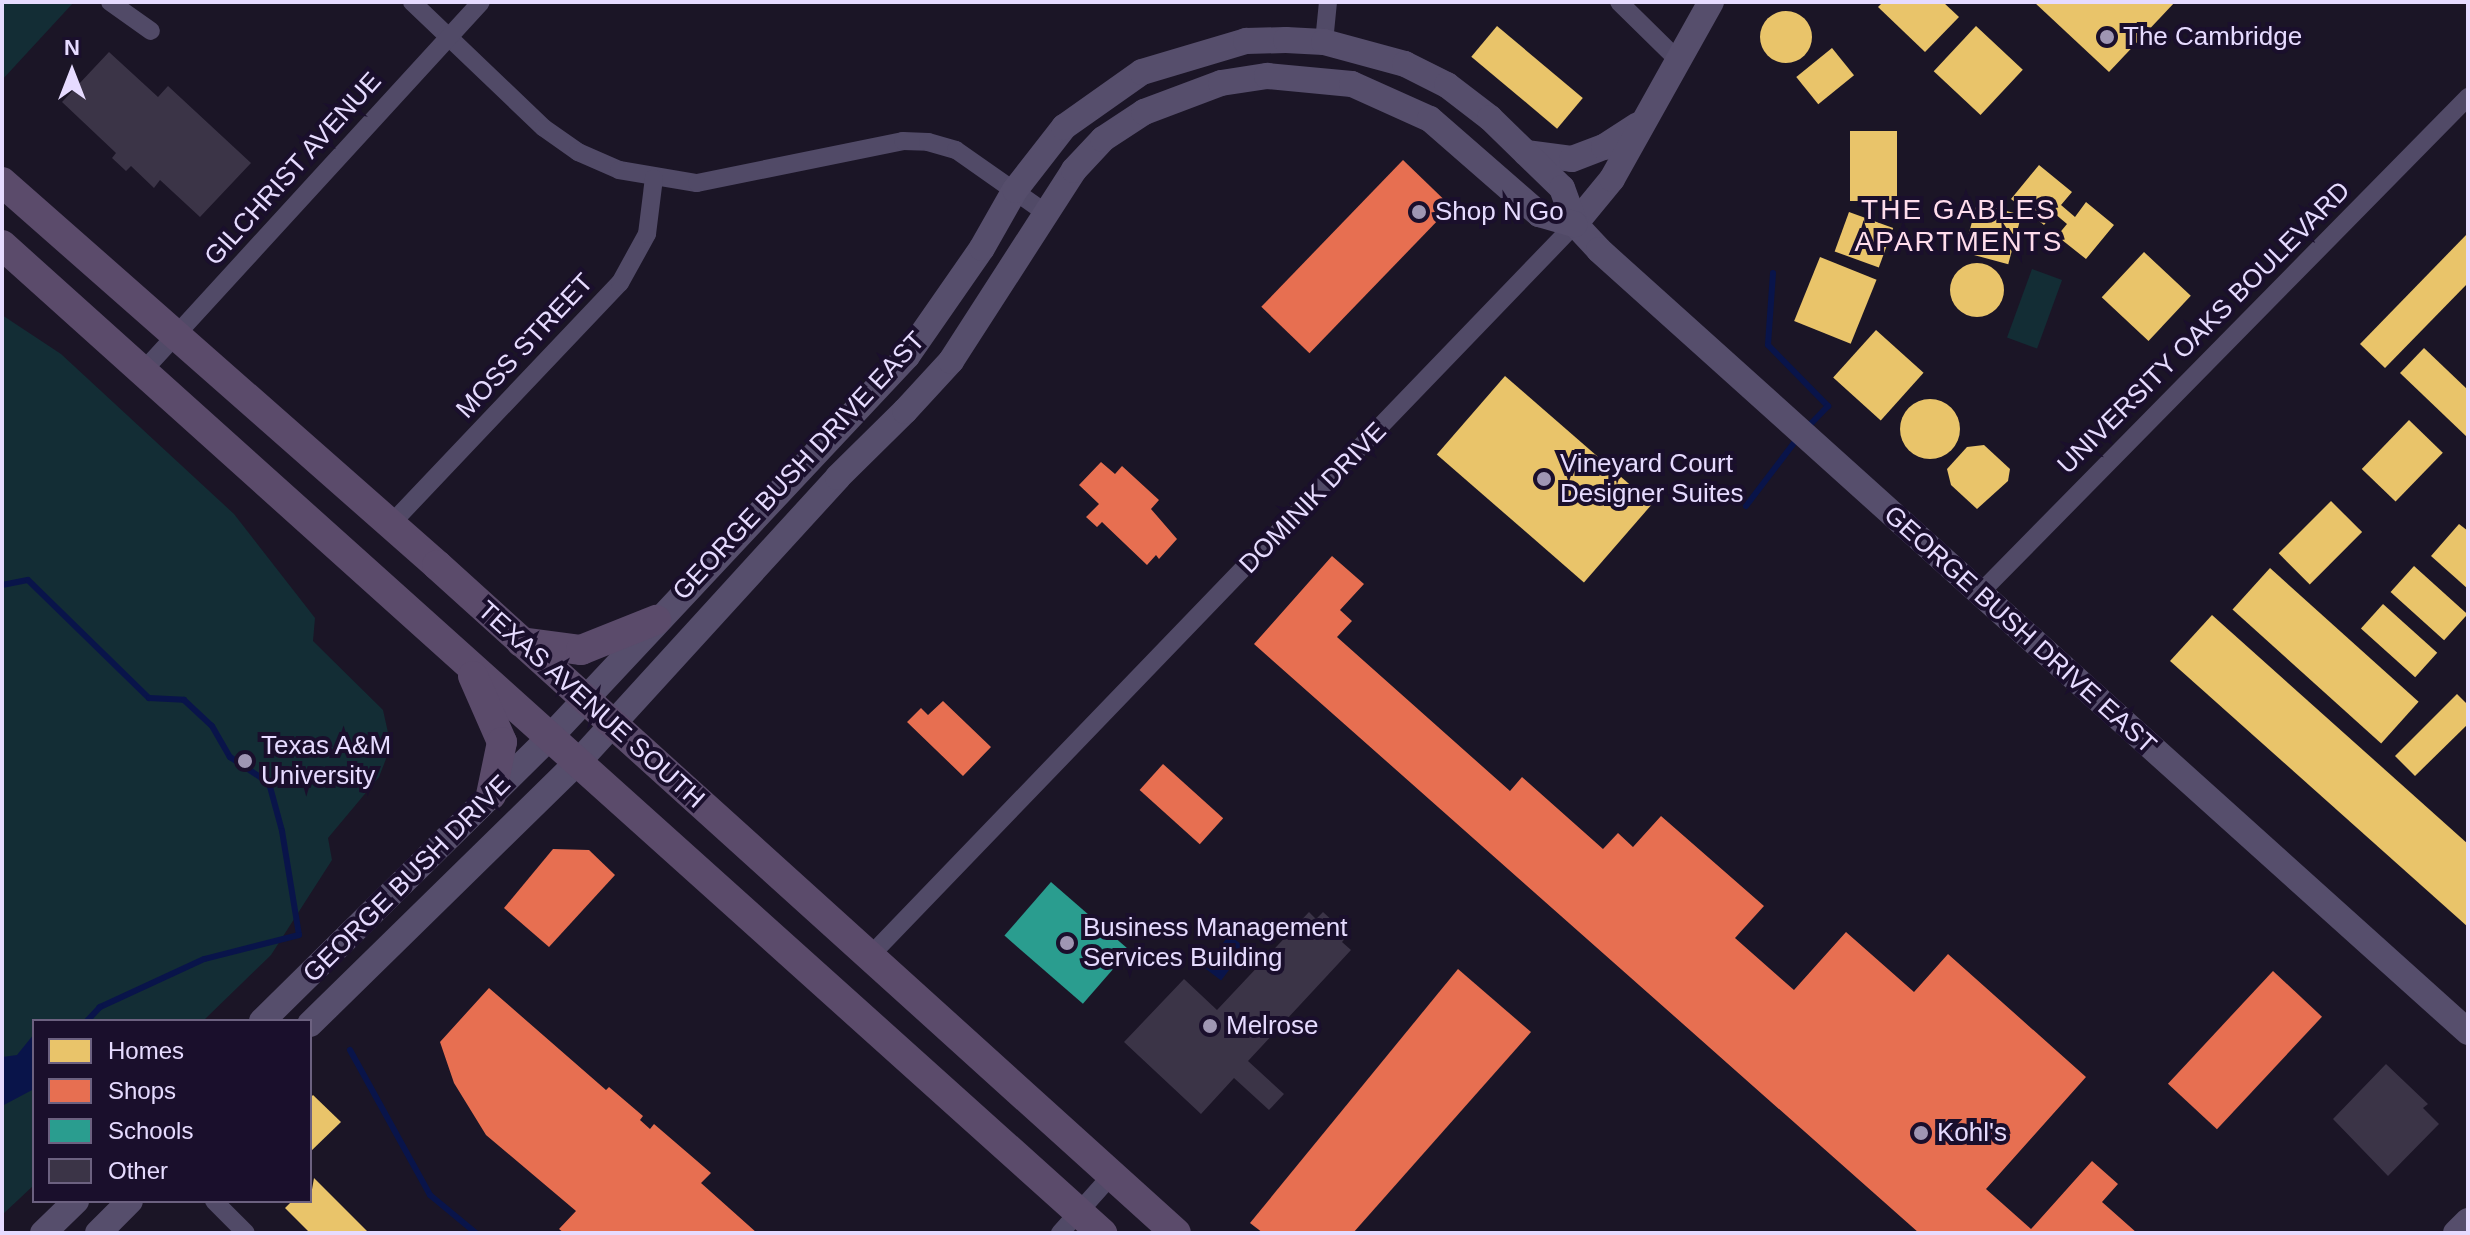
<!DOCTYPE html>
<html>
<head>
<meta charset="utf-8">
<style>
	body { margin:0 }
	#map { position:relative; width:2470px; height:1235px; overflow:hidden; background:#1b1526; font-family:Helvetica,sans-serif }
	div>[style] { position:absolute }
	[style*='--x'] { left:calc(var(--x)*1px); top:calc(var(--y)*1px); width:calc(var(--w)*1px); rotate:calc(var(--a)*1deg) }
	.green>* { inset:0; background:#132d35; transform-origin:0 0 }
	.water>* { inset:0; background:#09144a; transform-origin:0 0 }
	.homes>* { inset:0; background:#e9c46a; transform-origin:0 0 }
	.round { border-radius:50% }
	.shops>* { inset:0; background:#e76f51; transform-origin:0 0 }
	.schools>* { inset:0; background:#2a9d8f; transform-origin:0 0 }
	.stream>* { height:6px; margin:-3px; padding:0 3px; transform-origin:3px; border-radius:3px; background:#09144a }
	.building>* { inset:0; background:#3b3447 }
	.street>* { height:18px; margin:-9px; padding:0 9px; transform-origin:9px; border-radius:9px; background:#514a67 }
	.secondary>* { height:26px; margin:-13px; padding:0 13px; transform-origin:13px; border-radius:13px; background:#564e6c }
	.primary>* { height:30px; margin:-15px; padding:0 15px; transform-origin:15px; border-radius:15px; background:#5b4b6b }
	.dots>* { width:22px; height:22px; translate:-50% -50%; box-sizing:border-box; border:4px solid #1a0f2c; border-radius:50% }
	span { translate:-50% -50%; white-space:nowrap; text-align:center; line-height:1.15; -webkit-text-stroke:8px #1a0f2c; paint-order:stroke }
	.poi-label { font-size:26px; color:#e6dbff }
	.left { translate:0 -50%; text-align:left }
	.street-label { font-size:26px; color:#e6dbff }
	.neighbourhood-label { font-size:28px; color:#ffddec; letter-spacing:2px }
	.frame { position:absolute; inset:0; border:4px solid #e6dbff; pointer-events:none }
	.legend { position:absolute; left:32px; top:1019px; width:280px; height:184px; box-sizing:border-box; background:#1a0f2c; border:2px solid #6c6180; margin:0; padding:10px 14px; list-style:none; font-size:24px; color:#e6dbff }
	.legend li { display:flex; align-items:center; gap:16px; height:40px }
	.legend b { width:40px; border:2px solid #6c6180 }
	.north { position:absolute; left:32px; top:32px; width:80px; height:80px; -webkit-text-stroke:6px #1a0f2c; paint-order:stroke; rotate:0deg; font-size:22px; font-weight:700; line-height:32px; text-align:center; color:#e6dbff }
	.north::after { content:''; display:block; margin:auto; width:28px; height:36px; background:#e6dbff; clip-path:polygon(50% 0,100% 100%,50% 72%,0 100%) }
</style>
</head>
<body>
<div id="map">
	<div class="green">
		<div style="clip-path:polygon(2px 2px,74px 2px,2px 80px)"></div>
		<div style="left:2032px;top:269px;width:32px;height:73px;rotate:20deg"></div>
		<div style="clip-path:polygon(2px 315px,61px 354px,234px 514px,315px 618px,313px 641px,383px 710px,391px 746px,379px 777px,328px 838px,332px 860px,271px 955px,203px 1021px,34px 1021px,34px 1185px,2px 1215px)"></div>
	</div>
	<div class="water">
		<div style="left:1229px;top:935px;width:21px;height:41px;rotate:37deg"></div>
		<div style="clip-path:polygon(34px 1034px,34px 1089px,2px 1106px,2px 1057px,17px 1055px)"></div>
	</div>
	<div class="homes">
		<div style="clip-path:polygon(1883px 2px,1943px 2px,1959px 17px,1925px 52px,1878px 7px)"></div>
		<div style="clip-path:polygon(2034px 2px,2175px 2px,2109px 72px)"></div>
		<div class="round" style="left:1760px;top:11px;width:52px;height:52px"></div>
		<div style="left:1497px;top:26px;width:112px;height:40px;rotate:40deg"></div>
		<div style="left:1976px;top:26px;width:64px;height:62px;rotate:43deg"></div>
		<div style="left:1832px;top:48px;width:35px;height:46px;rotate:51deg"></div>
		<div style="left:1897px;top:131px;width:70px;height:47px;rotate:90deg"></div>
		<div style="clip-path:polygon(2039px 165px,2072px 192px,2061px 205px,2075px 217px,2086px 202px,2114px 225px,2086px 259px,2057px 236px,2067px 224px,2054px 213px,2044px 225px,2011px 199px)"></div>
		<div style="left:1977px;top:203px;width:46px;height:51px;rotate:15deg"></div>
		<div style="left:1849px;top:212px;width:47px;height:42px;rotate:20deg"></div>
		<div style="clip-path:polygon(2468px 233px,2468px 283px,2385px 368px,2360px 344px)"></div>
		<div style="left:2144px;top:252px;width:64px;height:62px;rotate:43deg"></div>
		<div style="left:1820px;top:257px;width:61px;height:69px;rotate:22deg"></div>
		<div class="round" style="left:1950px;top:263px;width:54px;height:54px"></div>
		<div style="left:1876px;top:330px;width:64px;height:64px;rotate:42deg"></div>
		<div style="clip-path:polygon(2424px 348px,2468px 390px,2468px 438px,2400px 373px)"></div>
		<div style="left:1505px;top:376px;width:195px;height:104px;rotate:41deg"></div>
		<div class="round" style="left:1900px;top:399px;width:60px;height:60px"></div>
		<div style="left:2409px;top:420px;width:47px;height:68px;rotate:44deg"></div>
		<div style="clip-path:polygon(1984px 445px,2010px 469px,2008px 481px,1977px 509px,1951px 485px,1947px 469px,1967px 447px)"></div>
		<div style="left:2331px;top:501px;width:44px;height:74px;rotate:45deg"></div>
		<div style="clip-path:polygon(2459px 524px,2468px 531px,2468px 589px,2431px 556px)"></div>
		<div style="left:2414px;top:566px;width:72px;height:35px;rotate:42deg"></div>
		<div style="left:2270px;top:568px;width:200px;height:56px;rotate:42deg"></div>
		<div style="left:2383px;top:604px;width:73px;height:33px;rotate:42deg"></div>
		<div style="clip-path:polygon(2212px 615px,2468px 844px,2468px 927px,2170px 661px)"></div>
		<div style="clip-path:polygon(2457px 694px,2468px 705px,2468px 724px,2415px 776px,2395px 756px)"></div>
		<div style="clip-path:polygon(313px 1095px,341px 1122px,310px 1152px,310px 1098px)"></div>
		<div style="clip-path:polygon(314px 1178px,369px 1233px,310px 1233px,285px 1208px,292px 1201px,310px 1201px)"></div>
	</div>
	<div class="shops">
		<div style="left:1403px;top:160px;width:67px;height:204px;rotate:44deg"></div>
		<div style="clip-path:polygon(1101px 462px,1115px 474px,1122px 466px,1159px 500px,1151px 509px,1177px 539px,1159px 559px,1156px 555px,1147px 565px,1102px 522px,1097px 527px,1086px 517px,1099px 504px,1079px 485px)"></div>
		<div style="clip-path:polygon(1332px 556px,1364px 584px,1340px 610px,1352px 621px,1337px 637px,1510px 791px,1522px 777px,1603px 849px,1618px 833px,1633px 847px,1661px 816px,1764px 906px,1735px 938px,1794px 990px,1846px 932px,1914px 992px,1948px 954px,2086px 1077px,1986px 1189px,2031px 1229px,2092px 1161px,2118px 1184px,2102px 1202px,2137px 1233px,1919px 1233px,1254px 644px)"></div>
		<div style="clip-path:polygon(943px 701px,991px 747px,963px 776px,907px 722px,921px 708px,928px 715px)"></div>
		<div style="left:1163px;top:764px;width:81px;height:35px;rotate:42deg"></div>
		<div style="clip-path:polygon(553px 849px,589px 850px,615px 875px,549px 947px,504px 908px)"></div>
		<div style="clip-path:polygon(1458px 969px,1531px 1032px,1353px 1233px,1263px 1233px,1250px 1223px)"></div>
		<div style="left:2273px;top:971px;width:67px;height:154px;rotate:43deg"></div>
		<div style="clip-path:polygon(489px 988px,606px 1090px,609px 1087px,643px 1116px,640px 1120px,650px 1129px,654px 1124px,711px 1173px,701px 1183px,757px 1233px,564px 1233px,559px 1229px,576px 1211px,486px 1135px,454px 1083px,440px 1042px)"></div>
	</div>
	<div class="schools">
		<div style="left:1051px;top:882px;width:104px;height:71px;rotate:41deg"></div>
	</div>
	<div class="stream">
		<div style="--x:1773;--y:273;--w:72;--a:94"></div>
		<div style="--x:1768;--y:345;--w:86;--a:45.5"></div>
		<div style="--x:1828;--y:406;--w:30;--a:134"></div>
		<div style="--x:1746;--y:506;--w:84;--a:-52.7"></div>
		<div style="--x:2;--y:585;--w:26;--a:-11"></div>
		<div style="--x:28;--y:580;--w:169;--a:44.3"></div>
		<div style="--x:149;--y:698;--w:35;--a:3"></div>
		<div style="--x:184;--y:700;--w:38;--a:43"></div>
		<div style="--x:212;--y:726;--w:36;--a:60"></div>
		<div style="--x:230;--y:757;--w:47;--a:33.7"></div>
		<div style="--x:269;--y:783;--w:50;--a:74.8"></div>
		<div style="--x:282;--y:831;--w:105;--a:80.7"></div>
		<div style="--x:299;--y:935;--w:98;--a:165.8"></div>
		<div style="--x:204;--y:959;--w:115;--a:155.2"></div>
		<div style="--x:100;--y:1007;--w:19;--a:133"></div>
		<div style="--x:350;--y:1050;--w:166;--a:61.1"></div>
		<div style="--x:430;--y:1195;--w:60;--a:39.6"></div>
	</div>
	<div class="building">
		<div style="clip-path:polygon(109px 52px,158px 97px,168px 86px,251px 163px,200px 217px,160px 180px,154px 188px,131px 166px,126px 171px,112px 158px,116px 153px,62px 102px)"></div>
		<div style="clip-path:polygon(1309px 912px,1316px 919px,1323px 912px,1348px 935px,1342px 942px,1351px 950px,1248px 1061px,1284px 1094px,1269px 1110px,1234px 1078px,1201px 1114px,1124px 1042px,1184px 979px,1217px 1010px)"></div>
		<div style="clip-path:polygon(2386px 1064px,2428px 1104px,2423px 1108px,2439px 1124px,2388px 1176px,2333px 1119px)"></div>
	</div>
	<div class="street">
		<div style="--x:110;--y:2;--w:50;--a:35.3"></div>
		<div style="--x:412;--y:2;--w:182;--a:43.7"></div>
		<div style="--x:544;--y:128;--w:42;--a:35.2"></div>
		<div style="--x:578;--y:152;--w:45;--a:23.7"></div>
		<div style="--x:619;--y:170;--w:79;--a:9.5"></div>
		<div style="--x:697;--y:183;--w:210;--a:-11.5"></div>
		<div style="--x:903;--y:141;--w:25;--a:2"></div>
		<div style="--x:928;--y:142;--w:29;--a:16"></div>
		<div style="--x:956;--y:150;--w:106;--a:35"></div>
		<div style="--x:1619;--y:2;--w:80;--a:44.5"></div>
		<div style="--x:1324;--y:42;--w:40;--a:-84.3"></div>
		<div style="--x:143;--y:371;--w:500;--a:-47.51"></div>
		<div style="--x:390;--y:525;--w:334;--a:-46.5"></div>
		<div style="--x:620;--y:283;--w:56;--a:-61.1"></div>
		<div style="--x:647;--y:234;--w:56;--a:-82.9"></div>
		<div style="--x:1978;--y:595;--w:699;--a:-45.46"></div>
		<div style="--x:868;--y:958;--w:1019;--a:-46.07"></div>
		<div style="--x:214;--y:1201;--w:45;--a:45"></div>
		<div style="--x:1060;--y:1233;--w:76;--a:-48.2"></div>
	</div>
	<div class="secondary">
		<div style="--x:1526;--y:153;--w:46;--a:7.4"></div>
		<div style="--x:1572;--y:159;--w:34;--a:-21"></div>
		<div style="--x:1604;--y:147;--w:40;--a:-32.9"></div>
		<div style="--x:1575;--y:224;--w:58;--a:-50.6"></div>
		<div style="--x:1612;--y:179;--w:203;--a:-60.8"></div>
		<div style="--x:262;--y:1021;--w:406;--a:-44.6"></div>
		<div style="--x:551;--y:736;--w:521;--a:-46.87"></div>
		<div style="--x:907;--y:356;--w:131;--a:-55.2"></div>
		<div style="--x:982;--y:248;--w:67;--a:-60.4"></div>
		<div style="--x:1015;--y:190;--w:80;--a:-52.1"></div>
		<div style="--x:1064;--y:127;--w:95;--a:-35.2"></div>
		<div style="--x:1142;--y:72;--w:109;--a:-16.6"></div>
		<div style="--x:1246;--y:41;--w:40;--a:-1.4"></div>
		<div style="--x:1286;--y:40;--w:38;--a:3"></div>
		<div style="--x:1324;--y:42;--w:84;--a:15.2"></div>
		<div style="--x:1405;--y:64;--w:47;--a:26.6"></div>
		<div style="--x:1447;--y:85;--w:54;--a:37.5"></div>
		<div style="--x:1490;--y:118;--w:100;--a:44.2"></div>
		<div style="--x:1562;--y:188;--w:38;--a:70"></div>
		<div style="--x:1575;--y:224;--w:35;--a:47"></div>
		<div style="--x:1599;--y:250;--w:1169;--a:41.98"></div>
		<div style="--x:310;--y:1024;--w:376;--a:-44.4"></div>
		<div style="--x:579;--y:761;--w:384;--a:-47.6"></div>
		<div style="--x:838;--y:477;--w:94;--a:-44.6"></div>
		<div style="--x:905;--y:411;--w:68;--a:-47.4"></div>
		<div style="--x:951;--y:361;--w:227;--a:-57.2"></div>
		<div style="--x:1074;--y:170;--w:42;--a:-46.9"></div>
		<div style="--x:1103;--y:139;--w:49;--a:-33.4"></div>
		<div style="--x:1144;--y:112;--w:82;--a:-20.6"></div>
		<div style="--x:1221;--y:83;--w:47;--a:-8.7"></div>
		<div style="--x:1267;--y:76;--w:85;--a:5.4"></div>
		<div style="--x:1352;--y:84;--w:85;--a:24.2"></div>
		<div style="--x:1430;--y:119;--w:145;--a:41.1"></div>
		<div style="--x:1539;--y:214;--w:37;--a:16"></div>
		<div style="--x:43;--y:1233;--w:46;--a:-44.1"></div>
		<div style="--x:98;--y:1233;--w:45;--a:-45"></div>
		<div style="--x:2456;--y:1233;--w:17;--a:-45"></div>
	</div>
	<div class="primary">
		<div style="--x:2;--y:182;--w:580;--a:41.36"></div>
		<div style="--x:437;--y:565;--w:996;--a:42.11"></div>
		<div style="--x:2;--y:245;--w:1479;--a:41.93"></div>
		<div style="--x:521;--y:642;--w:61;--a:7.6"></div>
		<div style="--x:581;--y:650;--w:81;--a:-21.8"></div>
		<div style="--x:473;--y:676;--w:72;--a:66.3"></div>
		<div style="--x:502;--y:742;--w:54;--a:101.7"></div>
	</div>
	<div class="dots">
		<div style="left:2107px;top:37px;background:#9f96b3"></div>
		<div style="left:1419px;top:212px;background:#9f96b3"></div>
		<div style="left:1544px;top:479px;background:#9f96b3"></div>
		<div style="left:245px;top:761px;background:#9f96b3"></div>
		<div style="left:1067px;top:943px;background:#9f96b3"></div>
		<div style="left:1210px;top:1026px;background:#9f96b3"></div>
		<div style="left:1921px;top:1133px;background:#9f96b3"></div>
	</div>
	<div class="poi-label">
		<span class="left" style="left:2123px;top:37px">The Cambridge</span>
		<span class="left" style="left:1435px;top:212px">Shop N Go</span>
		<span class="left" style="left:1560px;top:479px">Vineyard Court<br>Designer Suites</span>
		<span class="left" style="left:261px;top:761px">Texas A&amp;M<br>University</span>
		<span class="left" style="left:1083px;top:943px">Business Management<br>Services Building</span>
		<span class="left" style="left:1226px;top:1026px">Melrose</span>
		<span class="left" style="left:1937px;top:1133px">Kohl's</span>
	</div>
	<div class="street-label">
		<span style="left:293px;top:169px;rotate:-48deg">GILCHRIST AVENUE</span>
		<span style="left:2204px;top:328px;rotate:-45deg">UNIVERSITY OAKS BOULEVARD</span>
		<span style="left:525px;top:346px;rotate:-47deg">MOSS STREET</span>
		<span style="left:799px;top:466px;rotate:-47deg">GEORGE BUSH DRIVE EAST</span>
		<span style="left:1313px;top:498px;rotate:-46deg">DOMINIK DRIVE</span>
		<span style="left:2020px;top:630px;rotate:42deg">GEORGE BUSH DRIVE EAST</span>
		<span style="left:591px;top:705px;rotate:42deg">TEXAS AVENUE SOUTH</span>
		<span style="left:407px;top:879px;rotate:-45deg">GEORGE BUSH DRIVE</span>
	</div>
	<div class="neighbourhood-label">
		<span style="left:1959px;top:226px">THE GABLES<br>APARTMENTS</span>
	</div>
	<div class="frame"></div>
	<ul class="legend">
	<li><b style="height:22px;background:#e9c46a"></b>Homes</li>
	<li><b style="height:22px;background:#e76f51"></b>Shops</li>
	<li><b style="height:22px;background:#2a9d8f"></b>Schools</li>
	<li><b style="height:22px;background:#3b3447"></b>Other</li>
	</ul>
	<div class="north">N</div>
</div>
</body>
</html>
